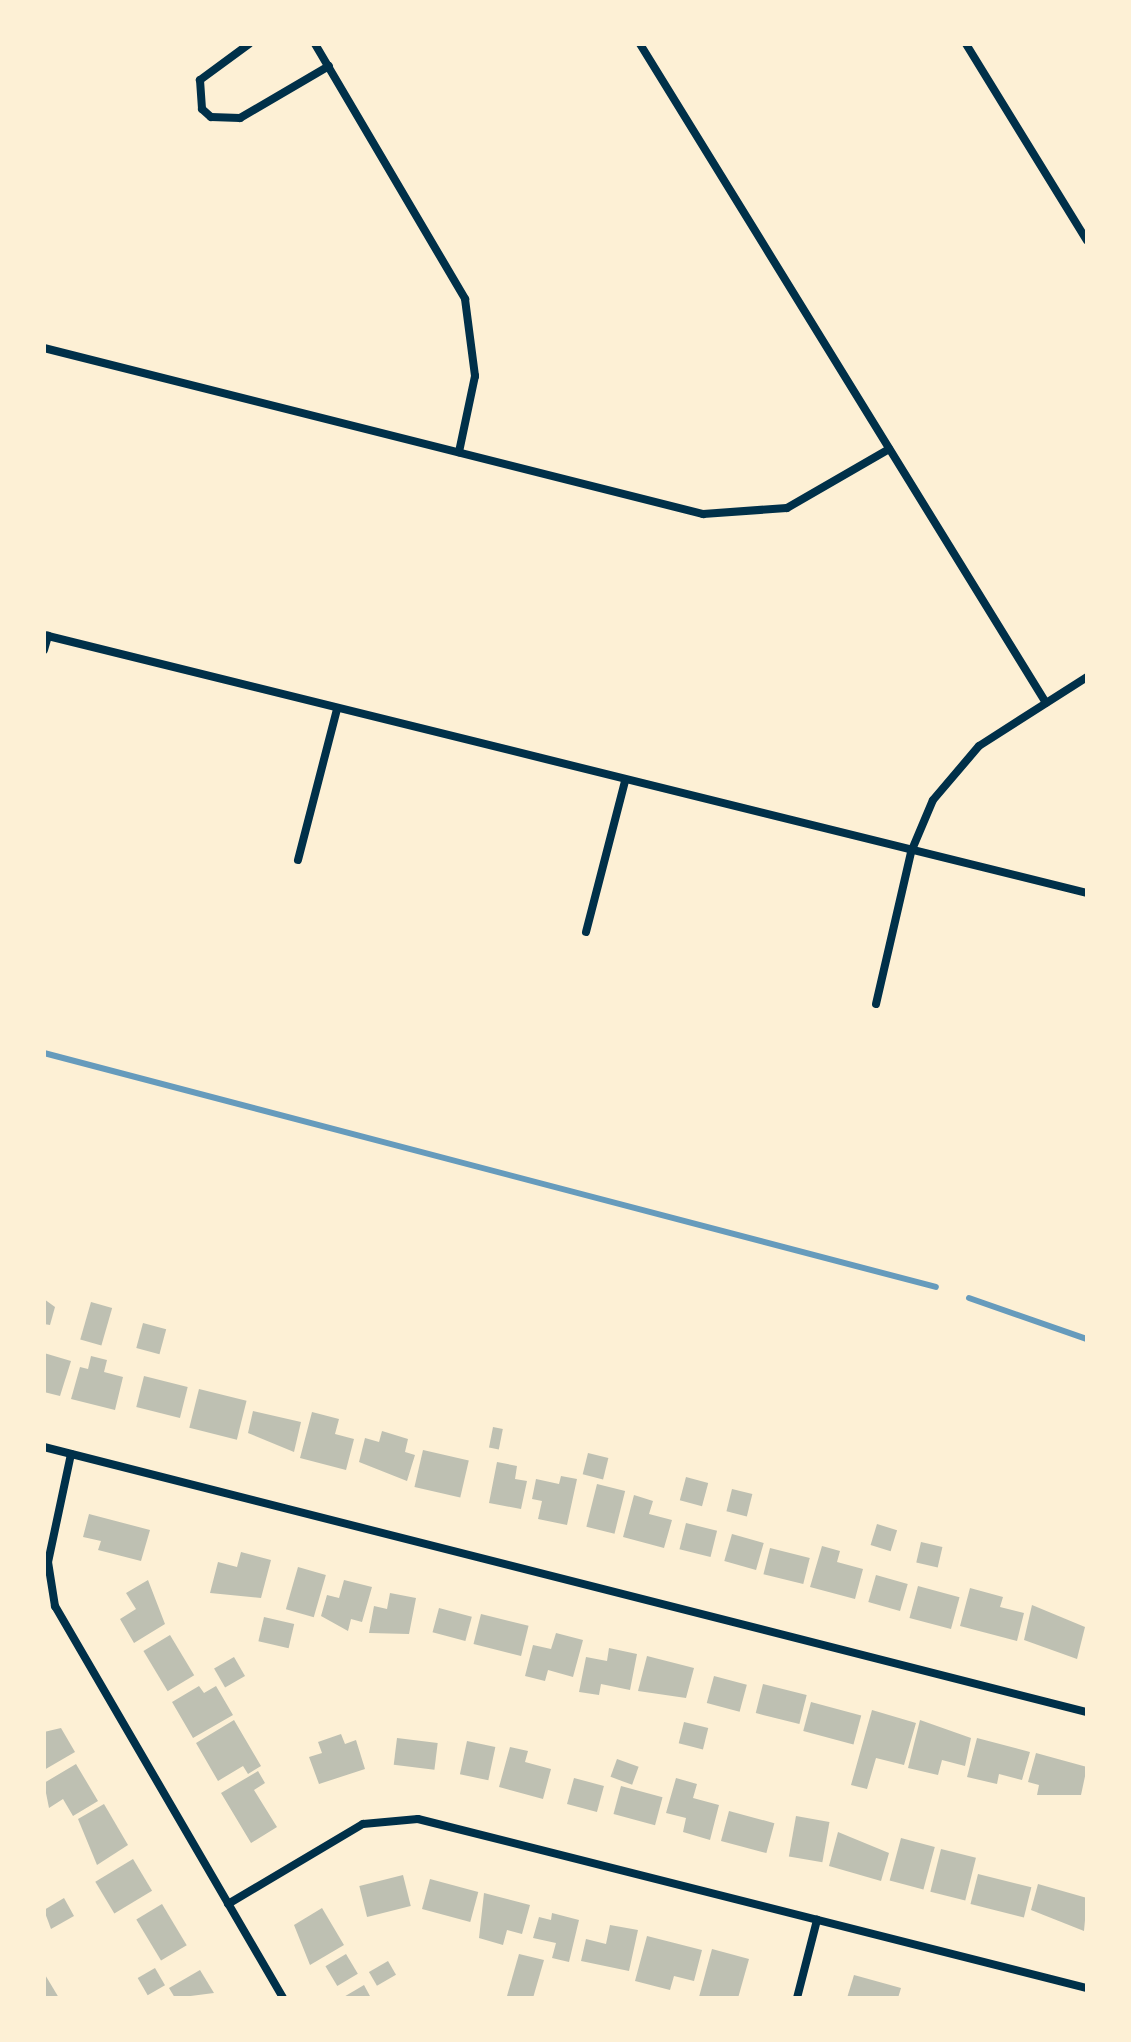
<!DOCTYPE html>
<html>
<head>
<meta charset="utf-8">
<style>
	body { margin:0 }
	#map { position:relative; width:1131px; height:2042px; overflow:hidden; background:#fdf0d5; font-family:Montserrat,sans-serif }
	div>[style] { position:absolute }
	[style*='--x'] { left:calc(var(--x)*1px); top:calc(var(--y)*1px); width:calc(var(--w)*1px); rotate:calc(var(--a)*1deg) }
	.stream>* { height:6px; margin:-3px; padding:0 3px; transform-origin:3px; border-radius:3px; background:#669bbc }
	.building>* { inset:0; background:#bec0b2; transform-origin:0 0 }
	.minor>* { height:8px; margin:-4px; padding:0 4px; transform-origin:4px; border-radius:4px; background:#003049 }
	span { translate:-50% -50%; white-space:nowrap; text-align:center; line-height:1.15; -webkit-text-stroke:7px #fdf0d5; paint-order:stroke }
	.frame { position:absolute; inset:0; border:46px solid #fdf0d5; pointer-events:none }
</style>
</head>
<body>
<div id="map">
	<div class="stream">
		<div style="--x:44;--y:1053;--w:922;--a:14.7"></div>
		<div style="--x:969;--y:1298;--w:125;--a:19.2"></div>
	</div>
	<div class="building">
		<div style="clip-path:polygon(44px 1299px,55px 1307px,50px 1325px,44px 1324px)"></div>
		<div style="left:91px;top:1302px;width:22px;height:39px;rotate:16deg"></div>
		<div style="left:143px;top:1323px;width:24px;height:26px;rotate:15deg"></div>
		<div style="clip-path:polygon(44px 1353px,71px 1361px,60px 1396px,44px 1392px)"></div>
		<div style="clip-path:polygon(91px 1356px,107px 1360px,104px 1372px,123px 1377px,115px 1410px,71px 1399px,80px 1367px,88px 1369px)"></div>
		<div style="left:144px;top:1376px;width:45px;height:32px;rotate:14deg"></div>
		<div style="left:199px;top:1389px;width:49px;height:40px;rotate:14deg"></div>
		<div style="clip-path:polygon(253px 1411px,301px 1422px,294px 1452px,248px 1433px)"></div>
		<div style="clip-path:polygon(312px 1412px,339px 1419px,335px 1434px,354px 1439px,346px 1470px,300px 1458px)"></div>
		<div style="left:493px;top:1427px;width:10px;height:21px;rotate:11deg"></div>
		<div style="clip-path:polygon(382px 1431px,408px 1439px,405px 1452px,415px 1455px,407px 1481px,359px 1462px,365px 1438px,379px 1442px)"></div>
		<div style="left:423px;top:1450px;width:47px;height:38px;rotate:13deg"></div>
		<div style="left:588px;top:1453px;width:21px;height:22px;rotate:14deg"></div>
		<div style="clip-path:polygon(497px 1462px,517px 1466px,515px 1479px,527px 1481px,521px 1509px,489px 1503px)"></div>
		<div style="clip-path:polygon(561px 1476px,577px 1479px,567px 1525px,538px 1519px,542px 1501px,532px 1499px,536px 1479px,559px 1484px)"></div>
		<div style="left:686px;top:1477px;width:23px;height:24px;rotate:15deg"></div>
		<div style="left:597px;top:1484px;width:29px;height:44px;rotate:14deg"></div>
		<div style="left:732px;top:1489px;width:21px;height:23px;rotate:14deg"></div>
		<div style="clip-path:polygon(634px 1495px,653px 1501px,649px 1514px,672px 1520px,664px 1548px,623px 1537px)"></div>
		<div style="clip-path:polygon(89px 1514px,150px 1530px,141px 1561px,98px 1550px,101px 1541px,83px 1537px)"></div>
		<div style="left:686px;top:1523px;width:32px;height:27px;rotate:14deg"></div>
		<div style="left:877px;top:1524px;width:21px;height:22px;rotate:17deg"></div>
		<div style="left:732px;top:1534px;width:33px;height:28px;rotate:16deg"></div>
		<div style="left:921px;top:1542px;width:22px;height:21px;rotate:13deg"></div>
		<div style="clip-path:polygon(822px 1546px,840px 1551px,837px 1562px,863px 1569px,855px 1599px,810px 1587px)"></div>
		<div style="left:770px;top:1548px;width:41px;height:27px;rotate:14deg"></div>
		<div style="clip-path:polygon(241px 1552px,271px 1560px,261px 1598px,210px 1593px,218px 1562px,237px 1567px)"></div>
		<div style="left:298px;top:1567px;width:29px;height:44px;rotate:16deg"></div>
		<div style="left:876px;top:1575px;width:33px;height:28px;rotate:16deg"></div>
		<div style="clip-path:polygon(148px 1580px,165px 1624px,134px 1643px,120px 1619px,136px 1609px,126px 1593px)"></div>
		<div style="clip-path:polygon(344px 1580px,372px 1587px,362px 1622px,351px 1619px,348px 1631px,321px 1616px,327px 1595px,339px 1598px)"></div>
		<div style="left:918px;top:1586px;width:43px;height:33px;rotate:15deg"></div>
		<div style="clip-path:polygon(970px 1588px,1003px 1597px,1000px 1607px,1024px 1613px,1017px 1641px,960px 1626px)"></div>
		<div style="clip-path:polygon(390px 1593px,416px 1598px,409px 1634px,369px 1633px,374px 1606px,387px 1609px)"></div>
		<div style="clip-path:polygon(1032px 1605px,1085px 1627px,1077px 1659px,1024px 1640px)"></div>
		<div style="left:439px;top:1608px;width:34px;height:25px;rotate:15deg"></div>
		<div style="left:481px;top:1614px;width:49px;height:31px;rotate:14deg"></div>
		<div style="left:264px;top:1617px;width:31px;height:25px;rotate:13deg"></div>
		<div style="clip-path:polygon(556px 1633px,583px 1640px,573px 1677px,548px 1670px,545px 1681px,525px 1676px,533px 1645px,551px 1649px)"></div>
		<div style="left:170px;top:1635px;width:47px;height:31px;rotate:59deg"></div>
		<div style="clip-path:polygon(609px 1648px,637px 1654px,630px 1690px,601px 1684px,599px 1695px,579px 1692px,586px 1657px,607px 1661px)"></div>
		<div style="clip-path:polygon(647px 1656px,694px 1668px,686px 1698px,638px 1691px)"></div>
		<div style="left:234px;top:1657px;width:22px;height:23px;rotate:60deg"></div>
		<div style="left:714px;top:1676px;width:34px;height:28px;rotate:15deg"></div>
		<div style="left:763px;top:1684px;width:45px;height:30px;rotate:14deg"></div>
		<div style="clip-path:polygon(199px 1686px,204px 1693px,216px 1686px,233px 1715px,193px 1738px,172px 1702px)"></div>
		<div style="left:811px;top:1702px;width:52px;height:30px;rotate:15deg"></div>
		<div style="clip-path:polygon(872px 1710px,916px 1723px,904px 1765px,876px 1758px,867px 1789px,851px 1785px)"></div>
		<div style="clip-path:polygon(234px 1720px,261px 1766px,248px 1774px,243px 1766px,218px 1781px,196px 1743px)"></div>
		<div style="clip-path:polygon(920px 1720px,971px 1738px,965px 1766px,942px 1760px,938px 1775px,908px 1768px)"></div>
		<div style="left:684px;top:1722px;width:25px;height:22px;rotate:14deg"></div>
		<div style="clip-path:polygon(61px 1728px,75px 1752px,44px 1770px,44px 1732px)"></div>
		<div style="clip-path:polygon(341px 1734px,345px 1744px,356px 1740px,365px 1769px,319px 1784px,309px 1757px,322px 1753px,318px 1742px)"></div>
		<div style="left:397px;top:1738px;width:41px;height:27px;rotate:7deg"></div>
		<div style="clip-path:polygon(977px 1738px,1030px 1752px,1022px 1780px,999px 1774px,997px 1784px,967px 1777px)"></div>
		<div style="left:467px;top:1741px;width:29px;height:34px;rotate:12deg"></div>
		<div style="clip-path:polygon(510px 1747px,528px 1751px,525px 1762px,551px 1769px,543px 1799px,499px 1787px)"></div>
		<div style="clip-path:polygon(1036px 1753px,1087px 1767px,1081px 1795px,1037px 1795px,1039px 1785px,1028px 1782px)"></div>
		<div style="left:617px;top:1759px;width:23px;height:19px;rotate:20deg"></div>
		<div style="clip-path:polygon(76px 1764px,98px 1801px,73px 1816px,63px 1799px,49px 1808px,44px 1783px)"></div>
		<div style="clip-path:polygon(258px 1771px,265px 1783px,254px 1790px,277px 1827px,251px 1843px,221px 1793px)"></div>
		<div style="left:574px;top:1778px;width:31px;height:27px;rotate:15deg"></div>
		<div style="clip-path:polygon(676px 1778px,697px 1784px,693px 1798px,719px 1805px,710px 1840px,683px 1832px,686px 1818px,666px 1813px)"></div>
		<div style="left:621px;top:1786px;width:43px;height:29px;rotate:15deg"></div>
		<div style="clip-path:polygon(104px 1804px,128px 1845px,97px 1865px,78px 1819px)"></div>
		<div style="left:729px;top:1811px;width:47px;height:31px;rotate:15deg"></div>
		<div style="left:796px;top:1816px;width:34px;height:41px;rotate:10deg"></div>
		<div style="clip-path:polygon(838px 1832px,889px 1853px,881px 1881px,829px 1866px)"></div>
		<div style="left:901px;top:1838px;width:35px;height:44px;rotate:15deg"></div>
		<div style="left:941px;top:1849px;width:36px;height:44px;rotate:14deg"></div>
		<div style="left:133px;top:1859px;width:37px;height:44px;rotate:59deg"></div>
		<div style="left:978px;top:1874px;width:55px;height:31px;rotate:14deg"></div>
		<div style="left:403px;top:1875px;width:32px;height:45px;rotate:76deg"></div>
		<div style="left:430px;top:1879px;width:50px;height:31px;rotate:15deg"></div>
		<div style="clip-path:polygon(1038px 1884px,1087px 1898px,1084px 1931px,1031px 1910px)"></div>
		<div style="clip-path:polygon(484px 1893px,530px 1905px,522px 1934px,507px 1930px,503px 1945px,479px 1938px)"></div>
		<div style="clip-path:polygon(64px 1898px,74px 1916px,51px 1929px,44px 1910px)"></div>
		<div style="left:162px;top:1904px;width:48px;height:30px;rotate:59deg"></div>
		<div style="clip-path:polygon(322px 1908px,344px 1945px,310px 1965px,294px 1925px)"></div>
		<div style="clip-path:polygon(552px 1913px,579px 1920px,569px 1962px,552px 1958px,556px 1943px,533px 1938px,539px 1917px,551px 1920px)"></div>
		<div style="clip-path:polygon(610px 1925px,638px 1930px,629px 1971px,581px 1961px,586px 1939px,606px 1944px)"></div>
		<div style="clip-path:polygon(647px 1936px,702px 1950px,694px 1981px,674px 1976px,670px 1990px,635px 1981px)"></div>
		<div style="clip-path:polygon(712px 1949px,749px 1959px,738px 1998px,699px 1997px)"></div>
		<div style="left:346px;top:1954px;width:23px;height:24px;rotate:59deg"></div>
		<div style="clip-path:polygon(519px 1954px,544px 1960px,533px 1998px,507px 1996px)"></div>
		<div style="left:388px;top:1961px;width:16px;height:22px;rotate:60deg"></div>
		<div style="left:155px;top:1968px;width:20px;height:20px;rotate:60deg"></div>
		<div style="clip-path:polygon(200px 1970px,214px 1993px,175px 1998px,169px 1988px)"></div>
		<div style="clip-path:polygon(44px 1973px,59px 1998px,44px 1998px)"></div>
		<div style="clip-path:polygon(854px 1975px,901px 1988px,898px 1998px,847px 1998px)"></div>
		<div style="clip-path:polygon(364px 1985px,371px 1998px,342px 1998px)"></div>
	</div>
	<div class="minor">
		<div style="--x:249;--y:44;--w:61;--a:143.7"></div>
		<div style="--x:200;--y:80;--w:29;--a:86"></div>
		<div style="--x:202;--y:109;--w:12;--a:42"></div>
		<div style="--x:211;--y:117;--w:29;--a:2"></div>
		<div style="--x:240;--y:118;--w:103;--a:-30.3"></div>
		<div style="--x:315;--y:44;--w:296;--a:59.5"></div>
		<div style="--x:465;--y:299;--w:78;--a:82.6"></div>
		<div style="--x:475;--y:376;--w:78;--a:101.9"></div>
		<div style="--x:640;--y:44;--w:774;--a:58.36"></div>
		<div style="--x:966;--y:44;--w:231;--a:58.4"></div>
		<div style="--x:44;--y:348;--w:680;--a:14.14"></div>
		<div style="--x:703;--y:514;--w:84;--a:-4.1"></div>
		<div style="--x:787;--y:508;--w:118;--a:-30"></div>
		<div style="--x:44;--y:635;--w:1074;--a:13.89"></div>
		<div style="--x:44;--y:650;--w:15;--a:-74"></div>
		<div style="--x:298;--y:860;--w:156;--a:-75.5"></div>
		<div style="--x:586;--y:932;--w:156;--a:-75.5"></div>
		<div style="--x:876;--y:1004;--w:156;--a:-77"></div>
		<div style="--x:911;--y:852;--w:56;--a:-67.1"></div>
		<div style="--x:933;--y:800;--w:71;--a:-49.6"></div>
		<div style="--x:979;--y:746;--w:128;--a:-32.6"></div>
		<div style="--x:44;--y:1447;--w:1076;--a:14.26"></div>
		<div style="--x:71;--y:1454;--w:110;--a:102"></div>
		<div style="--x:48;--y:1562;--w:45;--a:81"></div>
		<div style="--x:55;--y:1606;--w:453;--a:59.8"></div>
		<div style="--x:228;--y:1904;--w:157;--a:-30.7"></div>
		<div style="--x:363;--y:1824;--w:55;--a:-5.2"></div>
		<div style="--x:418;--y:1819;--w:690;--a:14.18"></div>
		<div style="--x:797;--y:1998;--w:81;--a:-75.6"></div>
	</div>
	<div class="frame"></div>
</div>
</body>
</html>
